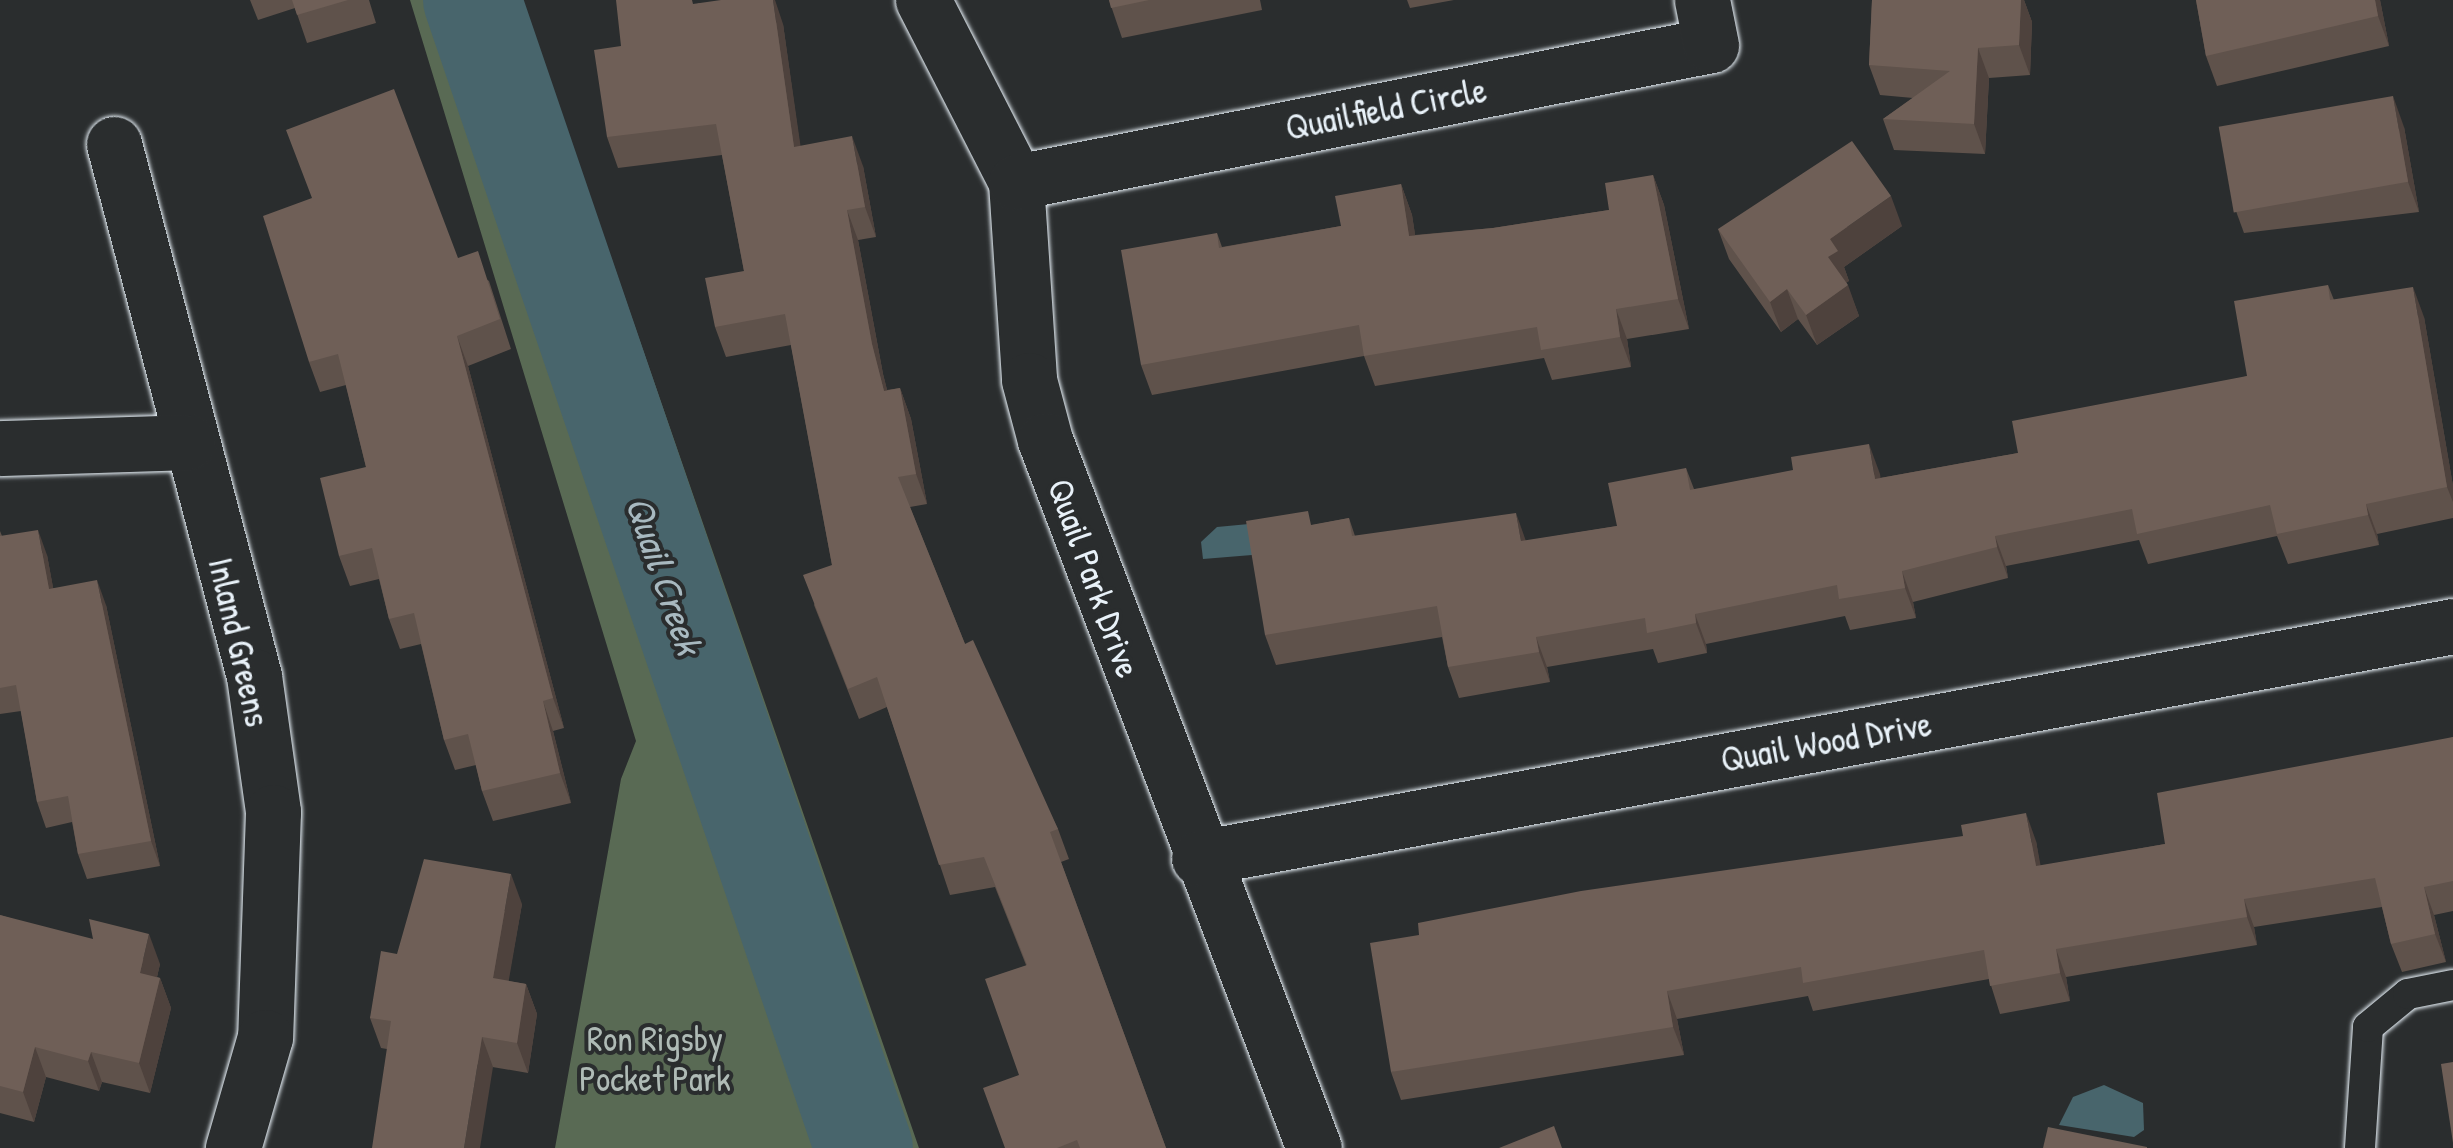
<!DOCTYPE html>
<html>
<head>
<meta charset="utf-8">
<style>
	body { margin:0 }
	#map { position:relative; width:2453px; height:1148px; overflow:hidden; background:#2a2d2e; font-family:"Patrick Hand",sans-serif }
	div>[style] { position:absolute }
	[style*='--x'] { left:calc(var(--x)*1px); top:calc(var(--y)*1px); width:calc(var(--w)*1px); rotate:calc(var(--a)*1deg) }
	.green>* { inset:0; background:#596a54 }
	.water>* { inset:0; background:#48656c }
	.river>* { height:98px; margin:-49px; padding:0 49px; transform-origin:49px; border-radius:49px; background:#48656c }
	.roads { filter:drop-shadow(0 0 2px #e8f1f8) drop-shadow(0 0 2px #e8f1f8) }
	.service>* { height:30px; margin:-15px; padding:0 15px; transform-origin:15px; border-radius:15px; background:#2a2d2e }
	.minor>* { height:55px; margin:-27.5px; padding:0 27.5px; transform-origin:27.5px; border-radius:27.5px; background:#2a2d2e }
	.wall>* { inset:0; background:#5f524b }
	.shaded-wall>* { inset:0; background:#4e423d }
	.building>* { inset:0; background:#6f5f57; transform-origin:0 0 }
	span { translate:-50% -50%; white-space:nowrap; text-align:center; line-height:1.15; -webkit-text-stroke:8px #2a2d2e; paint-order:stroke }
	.street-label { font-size:35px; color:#e8f1f8 }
	.park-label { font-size:35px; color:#afbbb6 }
	.water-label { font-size:38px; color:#a8b9c0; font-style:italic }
</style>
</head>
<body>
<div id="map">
	<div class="green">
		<div style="clip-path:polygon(410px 0,522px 0,919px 1148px,555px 1148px,621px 779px,636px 741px)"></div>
	</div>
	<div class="water">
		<div style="clip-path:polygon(1270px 522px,1252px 555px,1203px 559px,1201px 542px,1217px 527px)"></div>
		<div style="clip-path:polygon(2104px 1085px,2143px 1103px,2144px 1130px,2134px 1137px,2059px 1125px,2073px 1097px)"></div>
	</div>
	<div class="river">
		<div style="--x:472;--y:0;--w:1213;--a:71.15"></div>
	</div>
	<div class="roads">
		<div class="service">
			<div style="--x:2360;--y:1148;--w:121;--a:-86.2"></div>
			<div style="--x:2368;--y:1027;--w:52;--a:-39.5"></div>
			<div style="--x:2408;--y:994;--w:46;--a:-11.3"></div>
		</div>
		<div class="minor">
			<div style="--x:923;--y:0;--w:204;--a:62.9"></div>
			<div style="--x:1016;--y:182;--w:198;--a:86.2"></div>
			<div style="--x:1029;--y:380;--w:62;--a:75.1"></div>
			<div style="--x:1045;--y:440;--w:757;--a:69.2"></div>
			<div style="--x:114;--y:144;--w:550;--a:75.26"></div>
			<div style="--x:254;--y:676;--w:137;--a:82"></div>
			<div style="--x:273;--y:812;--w:225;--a:92"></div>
			<div style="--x:265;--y:1037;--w:116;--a:106.1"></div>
			<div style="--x:1016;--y:182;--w:708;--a:-11.15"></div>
			<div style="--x:1711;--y:45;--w:46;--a:-101.3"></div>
			<div style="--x:0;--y:448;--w:188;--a:-1.8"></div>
			<div style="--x:1199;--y:858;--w:1275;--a:-10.48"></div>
		</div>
	</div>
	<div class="wall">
		<div style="clip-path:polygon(250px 0,369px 0,376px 23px,307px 43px,295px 8px,258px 20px)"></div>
		<div style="clip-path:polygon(1109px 0,1260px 0,1262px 10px,1122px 38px)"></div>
		<div style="clip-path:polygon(1407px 0,1454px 0,1410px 8px)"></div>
		<div style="clip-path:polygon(1872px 0,2024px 0,2032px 22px,2030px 75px,1989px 78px,1985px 154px,1894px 150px,1883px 119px,1913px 98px,1880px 95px,1869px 65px)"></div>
		<div style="clip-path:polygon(2196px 0,2380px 0,2389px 46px,2217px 86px,2206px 56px)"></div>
		<div style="clip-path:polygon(699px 3px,783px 24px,800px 146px,863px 166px,876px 237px,858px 240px,883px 374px,887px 390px,900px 388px,911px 419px,927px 504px,910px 507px,965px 644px,1058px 829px,1069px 859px,1061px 862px,1166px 1148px,1005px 1148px,1019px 1075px,1026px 965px,995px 887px,950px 895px,887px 707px,859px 719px,814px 605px,832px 565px,791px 345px,726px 357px,715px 327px,744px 271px,722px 155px,618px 168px,607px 137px,621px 46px)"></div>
		<div style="clip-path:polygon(2404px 127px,2419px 212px,2244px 233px,2233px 203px)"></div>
		<div style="clip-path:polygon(1653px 175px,1664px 205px,1689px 329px,1627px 339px,1631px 367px,1552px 380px,1544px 358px,1375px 386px,1364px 356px,1152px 395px,1141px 365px,1217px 233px,1222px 247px,1341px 226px,1401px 184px,1412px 215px,1415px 235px,1493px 228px,1609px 210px)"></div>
		<div style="clip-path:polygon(1902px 226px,1844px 267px,1849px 281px,1846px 282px,1859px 316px,1817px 345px,1798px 319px,1781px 332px,1729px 259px,1718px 229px)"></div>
		<div style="clip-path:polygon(458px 258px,489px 281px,511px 349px,468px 366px,564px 728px,553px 731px,571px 803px,493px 821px,482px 791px,476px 765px,455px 770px,444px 740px,421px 644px,400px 649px,389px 619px,379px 579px,350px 586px,339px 556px,366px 467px,346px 385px,320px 392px,309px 362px)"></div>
		<div style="clip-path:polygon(2328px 285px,2334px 300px,2424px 317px,2453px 486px,2453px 518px,2377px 534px,2379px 545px,2288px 564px,2277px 536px,2148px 564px,2139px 540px,2006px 566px,2008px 578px,1913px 602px,1916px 618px,1850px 630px,1845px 616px,1706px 644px,1707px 653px,1658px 663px,1653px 649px,1547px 667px,1550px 682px,1459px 698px,1448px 667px,1442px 637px,1276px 665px,1265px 635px,1313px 525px,1349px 518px,1355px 536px,1526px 541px,1617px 526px,1686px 468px,1694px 489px,1880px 474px,1880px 478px,2018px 453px,2247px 376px)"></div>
		<div style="clip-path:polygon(0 531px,2px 536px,47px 555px,53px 588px,106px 605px,160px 866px,87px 879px,78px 854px,72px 822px,46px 828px,37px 802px,21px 711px,0 714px)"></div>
		<div style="clip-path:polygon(2453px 737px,2453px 911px,2434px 915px,2446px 962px,2402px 972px,2391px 944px,2382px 907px,2254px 927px,2257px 945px,2066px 977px,2070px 1001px,2000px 1014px,1989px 979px,1813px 1011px,1808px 996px,1677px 1019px,1684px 1055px,1401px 1100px,1391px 1072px,2036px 841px,2040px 866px,2165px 844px)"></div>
		<div style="clip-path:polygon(522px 904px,508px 981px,526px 984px,537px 1014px,528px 1073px,381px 1048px,370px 1018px,397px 954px)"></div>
		<div style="clip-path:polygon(0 915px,160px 964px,157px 977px,160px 978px,171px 1008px,150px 1093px,102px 1082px,99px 1091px,46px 1077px,34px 1122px,0 1113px)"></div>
	</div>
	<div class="shaded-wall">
		<div style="clip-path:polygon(773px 0,775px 0,783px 24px,805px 177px,794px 147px)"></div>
		<div style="clip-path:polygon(2021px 0,2024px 0,2032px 22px,2030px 75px,2019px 45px)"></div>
		<div style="clip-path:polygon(2375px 0,2380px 0,2389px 46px,2378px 16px)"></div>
		<div style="clip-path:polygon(1978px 48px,1989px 78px,1985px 154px,1974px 124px)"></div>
		<div style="clip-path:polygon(2393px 96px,2404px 127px,2419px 212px,2408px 182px)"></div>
		<div style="clip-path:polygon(852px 136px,863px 166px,876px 237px,865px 207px)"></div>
		<div style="clip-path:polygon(1653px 175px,1664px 205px,1689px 329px,1678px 299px)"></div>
		<div style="clip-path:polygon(1401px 184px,1412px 215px,1420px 266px,1409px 236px)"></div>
		<div style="clip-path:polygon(1891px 196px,1902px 226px,1844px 267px,1849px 281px,1839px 288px,1828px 257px,1830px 239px)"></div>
		<div style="clip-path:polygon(847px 210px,858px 240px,883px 374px,895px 421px,884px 391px,872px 344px)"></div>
		<div style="clip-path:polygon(1848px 285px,1859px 316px,1817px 345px,1806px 315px)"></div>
		<div style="clip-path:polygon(2413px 287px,2424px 317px,2453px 486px,2453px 502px,2447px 487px)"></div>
		<div style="clip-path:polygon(1787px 289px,1798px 319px,1781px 332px,1770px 302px)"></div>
		<div style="clip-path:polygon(1616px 309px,1627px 339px,1631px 367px,1620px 337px)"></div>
		<div style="clip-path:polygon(457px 336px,468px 366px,564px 728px,553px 698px)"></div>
		<div style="clip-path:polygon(900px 388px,911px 419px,927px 504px,916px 474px)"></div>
		<div style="clip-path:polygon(1869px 444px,1880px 474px,1886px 509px,1875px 479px)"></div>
		<div style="clip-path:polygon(2366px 504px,2377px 534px,2379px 545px,2368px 515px)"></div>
		<div style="clip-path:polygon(1516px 513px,1527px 544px,1521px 541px)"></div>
		<div style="clip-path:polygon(38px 530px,47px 555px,58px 614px,49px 589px)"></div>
		<div style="clip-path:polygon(1995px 536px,2006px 566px,2008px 578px,1997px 547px)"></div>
		<div style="clip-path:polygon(1902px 571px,1913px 602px,1916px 618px,1905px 588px)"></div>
		<div style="clip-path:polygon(97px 580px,106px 605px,160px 866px,151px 841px)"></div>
		<div style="clip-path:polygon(1695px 614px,1706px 644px,1707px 653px,1696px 623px)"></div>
		<div style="clip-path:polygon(1536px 637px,1547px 667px,1550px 682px,1539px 652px)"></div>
		<div style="clip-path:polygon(543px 701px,553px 731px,571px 803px,560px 773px)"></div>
		<div style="clip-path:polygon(2026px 813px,2036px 841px,2046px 894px,2036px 866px)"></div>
		<div style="clip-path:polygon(511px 874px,522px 904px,504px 1008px,493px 978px)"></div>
		<div style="clip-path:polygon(2424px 887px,2434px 915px,2446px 962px,2435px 934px)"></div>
		<div style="clip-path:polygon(2244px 899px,2254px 927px,2257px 945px,2247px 917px)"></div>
		<div style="clip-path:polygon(149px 934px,160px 964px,151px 1003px,140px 973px)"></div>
		<div style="clip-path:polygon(2056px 949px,2066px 977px,2070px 1001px,2060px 973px)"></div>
		<div style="clip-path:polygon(160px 978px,171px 1008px,150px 1093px,139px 1063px)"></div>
		<div style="clip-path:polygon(526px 984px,537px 1014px,528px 1073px,517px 1043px)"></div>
		<div style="clip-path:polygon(1667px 991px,1677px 1019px,1684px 1055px,1673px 1027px)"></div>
		<div style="clip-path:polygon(482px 1037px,493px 1067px,480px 1148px,464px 1148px)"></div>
		<div style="clip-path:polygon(35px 1047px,46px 1077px,34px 1122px,23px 1092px)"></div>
		<div style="clip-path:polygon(91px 1052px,102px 1082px,99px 1091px,88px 1061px)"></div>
	</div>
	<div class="building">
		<div style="clip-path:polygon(292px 0,348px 0,297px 15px)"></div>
		<div style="clip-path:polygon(616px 0,692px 0,693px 4px,721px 0,773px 0,794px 147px,852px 136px,865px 207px,847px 210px,872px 344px,884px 391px,900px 388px,916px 474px,898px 477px,965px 644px,973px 640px,1058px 829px,1050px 832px,1166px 1148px,1080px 1148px,1077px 1140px,1057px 1148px,1005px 1148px,983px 1088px,1019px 1075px,985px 979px,1027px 965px,984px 857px,939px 865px,877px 677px,848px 689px,803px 575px,832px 565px,785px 314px,715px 327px,705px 278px,744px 271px,716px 124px,607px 137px,594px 50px,621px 46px)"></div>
		<div style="clip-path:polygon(1109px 0,1149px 0,1111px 8px)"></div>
		<div style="clip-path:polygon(1872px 0,2021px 0,2019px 45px,1978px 48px,1974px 124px,1883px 119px,1950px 71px,1869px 65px)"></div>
		<div style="clip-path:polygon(2196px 0,2375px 0,2378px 16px,2206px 56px)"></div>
		<div style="clip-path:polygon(394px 89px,458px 258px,478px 251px,500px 319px,457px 336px,553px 698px,543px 701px,560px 773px,482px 791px,468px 734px,444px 740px,414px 613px,389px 619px,372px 548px,339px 556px,320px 478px,366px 467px,338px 354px,309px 362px,263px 216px,312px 198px,286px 130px)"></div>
		<div style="left:2393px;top:96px;width:87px;height:177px;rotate:80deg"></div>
		<div style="clip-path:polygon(1852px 141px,1891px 196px,1830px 239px,1838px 251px,1828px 257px,1848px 285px,1806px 315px,1787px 289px,1770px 302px,1718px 229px)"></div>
		<div style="clip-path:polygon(1653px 175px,1678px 299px,1616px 309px,1620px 337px,1541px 350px,1537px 327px,1364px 356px,1359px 325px,1141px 365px,1121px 250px,1217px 233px,1219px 248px,1341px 226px,1335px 196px,1401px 184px,1409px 236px,1493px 228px,1609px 210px,1605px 183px)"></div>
		<div style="clip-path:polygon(2328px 285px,2330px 300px,2413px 287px,2447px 487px,2366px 504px,2368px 515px,2277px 534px,2270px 505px,2137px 534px,2132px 509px,1995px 536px,1997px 547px,1902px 571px,1905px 588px,1839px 599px,1837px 585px,1695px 614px,1696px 623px,1647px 633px,1645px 618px,1536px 637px,1539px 652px,1448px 667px,1437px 606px,1265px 635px,1246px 521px,1308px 511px,1311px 525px,1349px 518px,1352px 536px,1516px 513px,1521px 541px,1617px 526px,1608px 483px,1686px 468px,1690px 490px,1793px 470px,1791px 457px,1869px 444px,1875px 479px,2018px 453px,2012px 421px,2247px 376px,2234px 301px)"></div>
		<div style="clip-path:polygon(38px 530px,49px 589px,97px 580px,151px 841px,78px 854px,68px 796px,37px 802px,16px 685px,0 688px,0 536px)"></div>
		<div style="clip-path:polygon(2453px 737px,2453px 881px,2424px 887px,2435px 934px,2391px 944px,2375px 878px,2244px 899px,2247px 917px,2056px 949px,2060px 973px,1990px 986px,1984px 950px,1803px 983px,1801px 967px,1667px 991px,1673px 1027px,1391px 1072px,1370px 943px,1419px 935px,1418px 923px,1581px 891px,1963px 836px,1961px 825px,2026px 813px,2036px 866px,2165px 844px,2157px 793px)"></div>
		<div style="clip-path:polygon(424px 859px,511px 874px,493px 978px,526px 984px,517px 1043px,482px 1037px,464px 1148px,372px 1148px,391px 1021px,370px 1018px,381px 951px,397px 954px)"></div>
		<div style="clip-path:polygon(0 915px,93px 939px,89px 919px,149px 934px,140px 973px,160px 978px,139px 1063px,91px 1052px,88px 1061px,35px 1047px,23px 1092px,0 1086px)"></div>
		<div style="clip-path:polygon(2453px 1062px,2453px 1143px,2441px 1064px)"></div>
		<div style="clip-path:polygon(1554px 1126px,1562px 1148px,1499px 1148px)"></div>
		<div style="clip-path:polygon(2048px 1127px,2147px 1147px,2147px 1148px,2043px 1148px)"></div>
	</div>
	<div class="street-label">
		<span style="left:1386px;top:109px;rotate:-11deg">Quailfield Circle</span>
		<span style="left:1094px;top:578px;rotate:70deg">Quail Park Drive</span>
		<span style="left:239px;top:642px;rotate:77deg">Inland Greens</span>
		<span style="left:1826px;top:742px;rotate:-10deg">Quail Wood Drive</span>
	</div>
	<div class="park-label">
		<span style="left:655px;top:1059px">Ron Rigsby<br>Pocket Park</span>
	</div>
	<div class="water-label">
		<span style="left:664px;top:575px;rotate:71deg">Quail Creek</span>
	</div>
</div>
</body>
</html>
